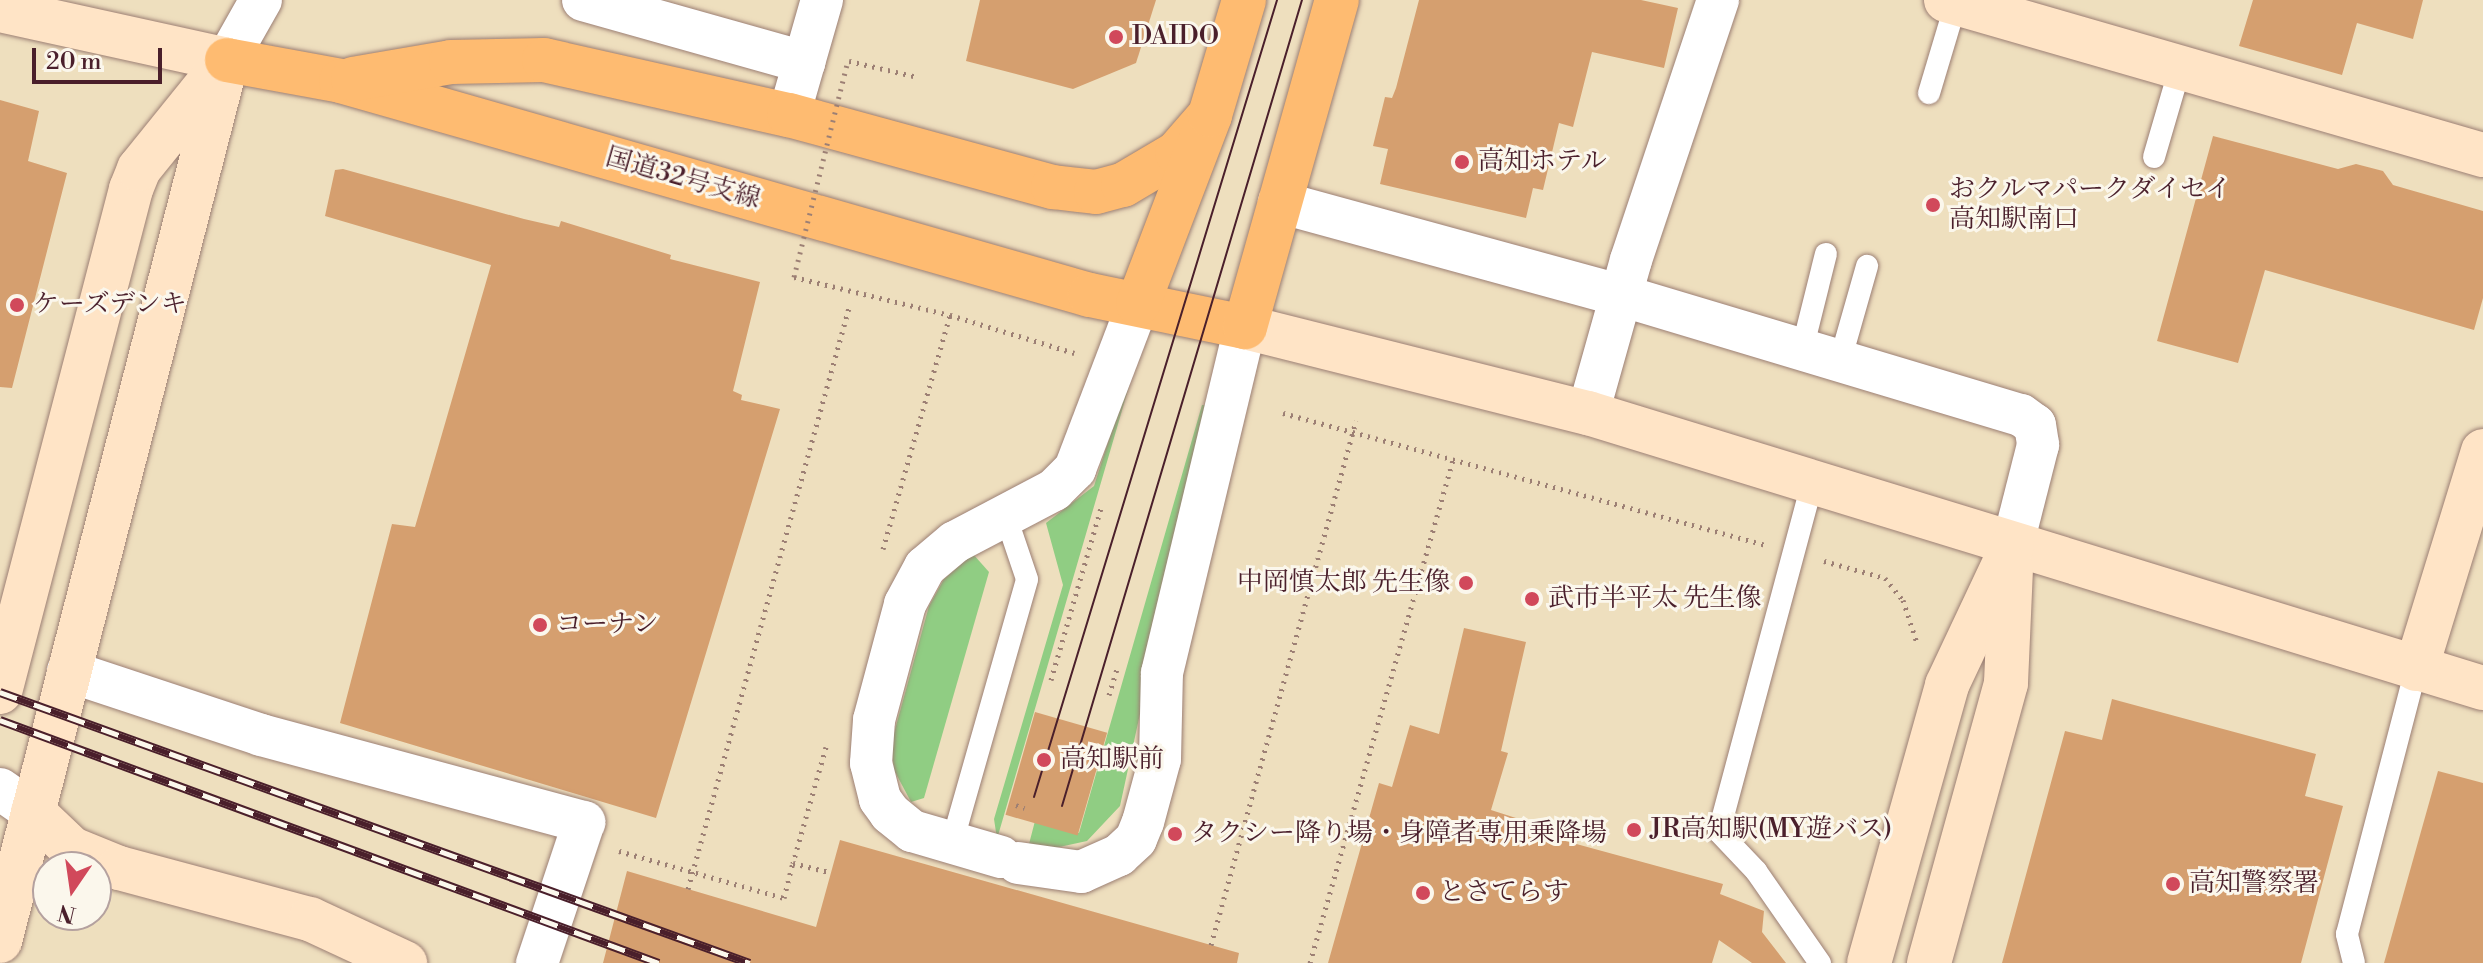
<!DOCTYPE html>
<html>
<head>
<meta charset="utf-8">
<style>
	body { margin:0 }
	#map { position:relative; width:2483px; height:963px; overflow:hidden; background:#eedfbe; font-family:"Libre Bodoni","Noto Serif JP",serif }
	div>[style] { position:absolute }
	[style*='--x'] { left:calc(var(--x)*1px); top:calc(var(--y)*1px); width:calc(var(--w)*1px); rotate:calc(var(--a)*1deg) }
	.green>* { inset:0; background:#90cd83 }
	.building>* { inset:0; background:#d59f6f; transform-origin:0 0 }
	.path>* { height:5px; margin-top:-2.5px; transform-origin:0; background:repeating-linear-gradient(90deg,#9c7f74 0 2px,transparent 0 8px) }
	.roads { filter:drop-shadow(0 0 2px #9c7f74) drop-shadow(0 0 2px #9c7f74) }
	.lane>* { height:22px; margin:-11px; padding:0 11px; transform-origin:11px; border-radius:11px; background:#fff }
	.street>* { height:42px; margin:-21px; padding:0 21px; transform-origin:21px; border-radius:21px; background:#fff }
	.secondary>* { height:44px; margin:-22px; padding:0 22px; transform-origin:22px; border-radius:22px; background:#ffe4c6 }
	.highway>* { height:44px; margin:-22px; padding:0 22px; transform-origin:22px; border-radius:22px; background:#febb71 }
	.tram>* { height:2px; margin:-1px; padding:0 1px; transform-origin:1px; border-radius:1px; background:#4a1f2b }
	.rail>* { height:9px; margin-top:-4.5px; transform-origin:0; background:repeating-linear-gradient(90deg,#fbf7ec 0 18px,#4a1f2b 0 36px); box-sizing:border-box; border-block:2px solid #4a1f2b }
	.path-bridge>* { height:5px; margin-top:-2.5px; transform-origin:0; background:repeating-linear-gradient(90deg,#9c7f74 0 2px,transparent 0 8px) }
	.dots>* { width:22px; height:22px; translate:-50% -50%; box-sizing:border-box; border:4px solid #fbf7ec; border-radius:50% }
	span { translate:-50% -50%; white-space:nowrap; text-align:center; line-height:1.15; -webkit-text-stroke:6px #fbf7ec; paint-order:stroke }
	.poi-label { font-size:26px; color:#4a1f2b }
	.left { translate:0 -50%; text-align:left }
	.right { translate:-100% -50%; text-align:right }
	.street-label { font-size:26px; color:#4a1f2b }
	.north { position:absolute; left:32px; top:851px; width:80px; height:80px; box-sizing:border-box; background:#fbf7ec; border:2px solid #b4a19f; border-radius:50%; rotate:193deg; font-size:22px; font-weight:700; line-height:32px; text-align:center; color:#4a1f2b }
	.north::after { content:''; display:block; margin:auto; width:28px; height:36px; background:#d1495b; clip-path:polygon(50% 0,100% 100%,50% 72%,0 100%) }
	.scale { position:absolute; left:32px; top:48px; width:130px; height:36px; box-sizing:border-box; border:4px solid #4a1f2b; border-top:0; padding-left:10px; font-size:24px; line-height:28px; white-space:nowrap; color:#4a1f2b; -webkit-text-stroke:6px #fbf7ec; paint-order:stroke }
</style>
</head>
<body>
<div id="map">
	<div class="green">
		<div style="clip-path:polygon(1127px 383px,1130px 383px,997px 839px,994px 819px,1063px 585px,1046px 523px,1094px 486px)"></div>
		<div style="clip-path:polygon(1202px 405px,1207px 405px,1120px 806px,1087px 841px,1050px 849px,1029px 844px,1035px 821px,1079px 833px)"></div>
		<div style="clip-path:polygon(973px 554px,989px 572px,924px 798px,911px 802px,894px 770px,891px 744px,929px 606px,944px 579px)"></div>
	</div>
	<div class="building">
		<div style="clip-path:polygon(980px 0,1156px 0,1136px 63px,1073px 89px,966px 61px)"></div>
		<div style="clip-path:polygon(1419px 0,1641px 0,1678px 8px,1664px 68px,1592px 52px,1573px 127px,1559px 123px,1543px 190px,1533px 188px,1526px 218px,1380px 184px,1388px 149px,1373px 146px,1385px 97px,1392px 98px,1396px 88px)"></div>
		<div style="clip-path:polygon(2253px 0,2423px 0,2413px 39px,2357px 23px,2342px 75px,2239px 46px)"></div>
		<div style="clip-path:polygon(0 100px,39px 111px,28px 161px,67px 173px,12px 388px,0 387px)"></div>
		<div style="clip-path:polygon(2213px 136px,2338px 169px,2356px 164px,2383px 171px,2393px 185px,2483px 211px,2483px 298px,2474px 330px,2265px 270px,2238px 363px,2157px 341px)"></div>
		<div style="clip-path:polygon(343px 169px,524px 219px,559px 227px,561px 221px,671px 255px,670px 259px,760px 282px,733px 391px,742px 395px,741px 400px,780px 409px,656px 818px,340px 723px,392px 524px,415px 527px,491px 265px,325px 216px,335px 170px)"></div>
		<div style="clip-path:polygon(1464px 628px,1526px 642px,1501px 751px,1508px 753px,1491px 810px,1538px 825px,1536px 833px,1723px 884px,1720px 894px,1764px 911px,1762px 932px,1786px 963px,1752px 963px,1719px 940px,1712px 963px,1328px 963px,1379px 783px,1392px 787px,1410px 725px,1439px 734px)"></div>
		<div style="clip-path:polygon(2112px 699px,2316px 754px,2305px 796px,2343px 806px,2301px 963px,2002px 963px,2065px 731px,2102px 740px)"></div>
		<div style="left:1035px;top:712px;width:75px;height:107px;rotate:16deg"></div>
		<div style="clip-path:polygon(2438px 771px,2483px 783px,2483px 963px,2384px 963px)"></div>
		<div style="clip-path:polygon(840px 840px,1239px 953px,1237px 963px,603px 963px,627px 871px,816px 927px)"></div>
	</div>
	<div class="path">
		<div style="--x:849;--y:61;--w:71;--a:13.1"></div>
		<div style="--x:794;--y:277;--w:161;--a:13.7"></div>
		<div style="--x:950;--y:315;--w:130;--a:17"></div>
		<div style="--x:1283;--y:413;--w:499;--a:15.3"></div>
		<div style="--x:883;--y:549;--w:243;--a:-74"></div>
		<div style="--x:1824;--y:561;--w:63;--a:15.6"></div>
		<div style="--x:1885;--y:578;--w:28;--a:51"></div>
		<div style="--x:1903;--y:600;--w:45;--a:72"></div>
		<div style="--x:1051;--y:680;--w:183;--a:-73.8"></div>
		<div style="--x:1109;--y:695;--w:27;--a:-73"></div>
		<div style="--x:826;--y:747;--w:121;--a:105.9"></div>
		<div style="--x:793;--y:863;--w:37;--a:14"></div>
		<div style="--x:1016;--y:805;--w:9;--a:21"></div>
		<div style="--x:619;--y:851;--w:172;--a:15.9"></div>
		<div style="--x:784;--y:898;--w:36;--a:-76"></div>
		<div style="--x:688;--y:889;--w:607;--a:-74.52"></div>
		<div style="--x:1211;--y:945;--w:544;--a:-74.53"></div>
		<div style="--x:1310;--y:963;--w:523;--a:-74.13"></div>
	</div>
	<div class="roads">
		<div class="lane">
			<div style="--x:1929;--y:93;--w:94;--a:-73.3"></div>
			<div style="--x:2154;--y:157;--w:93;--a:-73.7"></div>
			<div style="--x:1802;--y:350;--w:99;--a:-76"></div>
			<div style="--x:1840;--y:361;--w:99;--a:-74.1"></div>
			<div style="--x:1812;--y:484;--w:360;--a:105"></div>
			<div style="--x:1719;--y:832;--w:54;--a:46.5"></div>
			<div style="--x:1756;--y:871;--w:112;--a:55.2"></div>
			<div style="--x:952;--y:843;--w:274;--a:-74.1"></div>
			<div style="--x:1027;--y:579;--w:65;--a:-108.7"></div>
			<div style="--x:2354;--y:963;--w:30;--a:-104"></div>
			<div style="--x:2347;--y:934;--w:274;--a:-75.4"></div>
		</div>
		<div class="street">
			<div style="--x:583;--y:0;--w:230;--a:15.7"></div>
			<div style="--x:227;--y:60;--w:69;--a:-60.5"></div>
			<div style="--x:789;--y:115;--w:120;--a:-74"></div>
			<div style="--x:1279;--y:202;--w:353;--a:15.3"></div>
			<div style="--x:1620;--y:295;--w:419;--a:16.7"></div>
			<div style="--x:2021;--y:415;--w:17;--a:36"></div>
			<div style="--x:2035;--y:425;--w:20;--a:81"></div>
			<div style="--x:2038;--y:445;--w:105;--a:104.3"></div>
			<div style="--x:1588;--y:413;--w:159;--a:-74.3"></div>
			<div style="--x:1631;--y:260;--w:274;--a:-71.5"></div>
			<div style="--x:68;--y:671;--w:203;--a:18.3"></div>
			<div style="--x:261;--y:735;--w:335;--a:15.1"></div>
			<div style="--x:584;--y:822;--w:149;--a:108.4"></div>
			<div style="--x:0;--y:789;--w:40;--a:34.9"></div>
			<div style="--x:1001;--y:857;--w:93;--a:-163.7"></div>
			<div style="--x:912;--y:831;--w:28;--a:-141"></div>
			<div style="--x:890;--y:813;--w:17;--a:-126"></div>
			<div style="--x:880;--y:799;--w:37;--a:-104"></div>
			<div style="--x:871;--y:763;--w:43;--a:-86"></div>
			<div style="--x:874;--y:720;--w:120;--a:-75"></div>
			<div style="--x:905;--y:604;--w:42;--a:-61.6"></div>
			<div style="--x:925;--y:567;--w:39;--a:-40"></div>
			<div style="--x:955;--y:542;--w:112;--a:-27.7"></div>
			<div style="--x:1054;--y:490;--w:30;--a:-45"></div>
			<div style="--x:1075;--y:469;--w:177;--a:-69.1"></div>
			<div style="--x:1018;--y:863;--w:64;--a:8.1"></div>
			<div style="--x:1081;--y:872;--w:42;--a:-24.1"></div>
			<div style="--x:1119;--y:855;--w:23;--a:-43"></div>
			<div style="--x:1136;--y:839;--w:18;--a:-68"></div>
			<div style="--x:1143;--y:822;--w:65;--a:-74.9"></div>
			<div style="--x:1160;--y:759;--w:86;--a:-88.7"></div>
			<div style="--x:1162;--y:673;--w:356;--a:-76.5"></div>
		</div>
		<div class="secondary">
			<div style="--x:1946;--y:0;--w:559;--a:16.1"></div>
			<div style="--x:0;--y:10;--w:232;--a:12.4"></div>
			<div style="--x:1245;--y:327;--w:354;--a:14.1"></div>
			<div style="--x:1588;--y:413;--w:936;--a:17.08"></div>
			<div style="--x:2416;--y:669;--w:228;--a:-72.9"></div>
			<div style="--x:0;--y:692;--w:520;--a:-75.4"></div>
			<div style="--x:131;--y:189;--w:22;--a:-68"></div>
			<div style="--x:139;--y:169;--w:126;--a:-51.1"></div>
			<div style="--x:33;--y:812;--w:54;--a:43.5"></div>
			<div style="--x:72;--y:849;--w:51;--a:22"></div>
			<div style="--x:119;--y:868;--w:198;--a:15"></div>
			<div style="--x:310;--y:919;--w:105;--a:24.9"></div>
			<div style="--x:0;--y:941;--w:910;--a:-75.55"></div>
			<div style="--x:1869;--y:963;--w:289;--a:-74.3"></div>
			<div style="--x:1947;--y:685;--w:153;--a:-64.8"></div>
			<div style="--x:1929;--y:963;--w:290;--a:-74.6"></div>
			<div style="--x:2006;--y:683;--w:114;--a:-87.5"></div>
		</div>
		<div class="highway">
			<div style="--x:227;--y:60;--w:116;--a:10.4"></div>
			<div style="--x:341;--y:81;--w:779;--a:15.95"></div>
			<div style="--x:1090;--y:295;--w:158;--a:11.7"></div>
			<div style="--x:1245;--y:327;--w:340;--a:-74.3"></div>
			<div style="--x:353;--y:79;--w:99;--a:-9.8"></div>
			<div style="--x:451;--y:62;--w:93;--a:-1.2"></div>
			<div style="--x:544;--y:60;--w:251;--a:12.7"></div>
			<div style="--x:789;--y:115;--w:274;--a:15.3"></div>
			<div style="--x:1053;--y:187;--w:43;--a:6.6"></div>
			<div style="--x:1096;--y:192;--w:28;--a:-15"></div>
			<div style="--x:1123;--y:185;--w:63;--a:-30.7"></div>
			<div style="--x:1177;--y:153;--w:50;--a:-49"></div>
			<div style="--x:1138;--y:304;--w:202;--a:-69.1"></div>
			<div style="--x:1210;--y:115;--w:120;--a:-73.5"></div>
		</div>
	</div>
	<div class="tram">
		<div style="--x:1034;--y:797;--w:833;--a:-73.04"></div>
		<div style="--x:1062;--y:806;--w:841;--a:-73.42"></div>
	</div>
	<div class="rail">
		<div style="--x:0;--y:692;--w:797;--a:19.87"></div>
		<div style="--x:0;--y:720;--w:702;--a:20.24"></div>
	</div>
	<div class="path-bridge">
		<div style="--x:794;--y:277;--w:224;--a:-76"></div>
	</div>
	<div class="dots">
		<div style="left:1116px;top:37px;background:#d1495b"></div>
		<div style="left:1462px;top:162px;background:#d1495b"></div>
		<div style="left:1933px;top:205px;background:#d1495b"></div>
		<div style="left:17px;top:305px;background:#d1495b"></div>
		<div style="left:1466px;top:583px;background:#d1495b"></div>
		<div style="left:1532px;top:599px;background:#d1495b"></div>
		<div style="left:540px;top:625px;background:#d1495b"></div>
		<div style="left:1044px;top:760px;background:#d1495b"></div>
		<div style="left:1634px;top:830px;background:#d1495b"></div>
		<div style="left:1175px;top:834px;background:#d1495b"></div>
		<div style="left:2173px;top:884px;background:#d1495b"></div>
		<div style="left:1423px;top:893px;background:#d1495b"></div>
	</div>
	<div class="poi-label">
		<span class="left" style="left:1132px;top:37px">DAIDO</span>
		<span class="left" style="left:1478px;top:162px">高知ホテル</span>
		<span class="left" style="left:1949px;top:205px">おクルマパークダイセイ<br>高知駅南口</span>
		<span class="left" style="left:33px;top:305px">ケーズデンキ</span>
		<span class="right" style="left:1450px;top:583px">中岡慎太郎 先生像</span>
		<span class="left" style="left:1548px;top:599px">武市半平太 先生像</span>
		<span class="left" style="left:556px;top:625px">コーナン</span>
		<span class="left" style="left:1060px;top:760px">高知駅前</span>
		<span class="left" style="left:1650px;top:830px">JR高知駅(MY遊バス)</span>
		<span class="left" style="left:1191px;top:834px">タクシー降り場・身障者専用乗降場</span>
		<span class="left" style="left:2189px;top:884px">高知警察署</span>
		<span class="left" style="left:1439px;top:893px">とさてらす</span>
	</div>
	<div class="street-label">
		<span style="left:683px;top:179px;rotate:16deg">国道32号支線</span>
	</div>
	<div class="north">N</div>
	<div class="scale">20 m</div>
</div>
</body>
</html>
